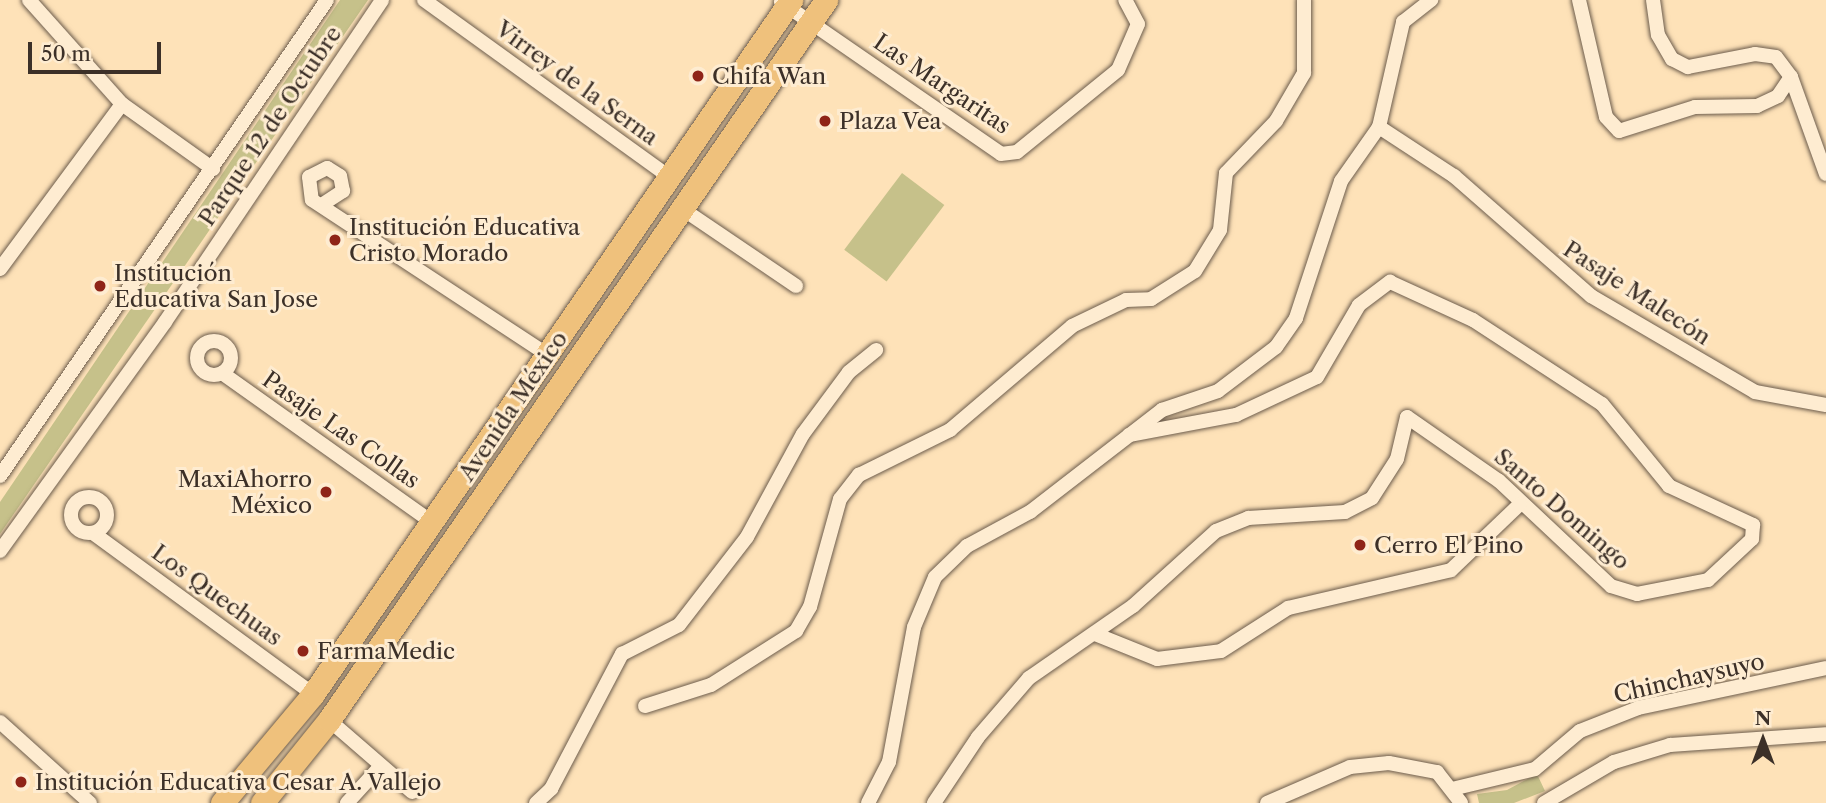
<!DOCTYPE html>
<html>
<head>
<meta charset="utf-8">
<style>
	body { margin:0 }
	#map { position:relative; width:1826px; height:803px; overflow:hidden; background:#fee2b8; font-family:"Libre Caslon Text",serif }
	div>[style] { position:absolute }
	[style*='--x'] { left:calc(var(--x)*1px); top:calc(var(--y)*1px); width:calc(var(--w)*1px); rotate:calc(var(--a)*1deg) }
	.green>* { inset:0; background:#c6c18a; transform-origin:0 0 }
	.roads { filter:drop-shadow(0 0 2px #6c5c4c) drop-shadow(0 0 2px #6c5c4c) }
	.minor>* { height:14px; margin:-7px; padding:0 7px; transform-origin:7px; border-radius:7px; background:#feecd1 }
	.minor>.ring { margin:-7px; padding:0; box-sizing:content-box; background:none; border:14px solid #feecd1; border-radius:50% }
	.primary>* { height:23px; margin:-11.5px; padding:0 11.5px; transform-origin:11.5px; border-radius:11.5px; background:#efc17c }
	.dots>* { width:19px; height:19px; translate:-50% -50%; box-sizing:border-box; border:4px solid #feecd1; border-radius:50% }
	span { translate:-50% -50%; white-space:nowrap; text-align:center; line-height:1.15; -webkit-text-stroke:6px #feecd1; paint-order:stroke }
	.poi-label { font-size:23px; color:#3c3028 }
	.left { translate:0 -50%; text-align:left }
	.right { translate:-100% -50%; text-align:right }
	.street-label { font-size:23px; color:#3c3028 }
	.north { position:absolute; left:1728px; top:705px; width:70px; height:70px; -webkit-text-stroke:5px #feecd1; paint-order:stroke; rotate:0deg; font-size:19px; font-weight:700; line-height:28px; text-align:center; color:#3c3028 }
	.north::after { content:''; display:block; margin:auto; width:24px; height:32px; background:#3c3028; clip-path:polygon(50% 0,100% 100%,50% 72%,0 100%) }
	.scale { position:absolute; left:28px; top:42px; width:133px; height:32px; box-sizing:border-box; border:4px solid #3c3028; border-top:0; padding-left:9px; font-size:21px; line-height:24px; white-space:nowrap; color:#3c3028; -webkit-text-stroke:5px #feecd1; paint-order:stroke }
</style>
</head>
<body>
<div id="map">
	<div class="green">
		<div style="clip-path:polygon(340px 0,368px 0,0 534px,0 502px)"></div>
		<div style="left:902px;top:173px;width:53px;height:96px;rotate:37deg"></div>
		<div style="clip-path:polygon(1537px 774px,1545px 791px,1514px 803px,1479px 803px,1477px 794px,1507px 790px)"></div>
	</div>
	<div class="roads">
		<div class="minor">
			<div style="--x:29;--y:0;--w:140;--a:48.2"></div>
			<div style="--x:122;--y:104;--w:112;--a:35.5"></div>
			<div style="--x:424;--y:0;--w:304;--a:35.8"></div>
			<div style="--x:1579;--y:0;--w:120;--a:77"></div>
			<div style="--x:1606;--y:117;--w:19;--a:47"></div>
			<div style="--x:1619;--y:131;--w:80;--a:-17.5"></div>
			<div style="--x:1695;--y:107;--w:62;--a:-0.9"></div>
			<div style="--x:1757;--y:106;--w:23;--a:-25"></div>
			<div style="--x:1778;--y:96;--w:23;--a:-56"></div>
			<div style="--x:1653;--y:0;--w:35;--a:82"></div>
			<div style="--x:1658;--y:35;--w:28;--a:60"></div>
			<div style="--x:1672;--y:59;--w:18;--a:27"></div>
			<div style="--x:1688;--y:67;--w:68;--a:-11"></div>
			<div style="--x:1755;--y:54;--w:21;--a:8"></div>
			<div style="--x:1776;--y:57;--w:25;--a:53"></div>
			<div style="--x:1791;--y:77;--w:103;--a:70.2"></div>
			<div style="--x:781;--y:2;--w:267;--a:34.6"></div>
			<div style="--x:1001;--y:154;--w:16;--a:-7"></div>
			<div style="--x:1017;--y:152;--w:130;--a:-39.1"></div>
			<div style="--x:1118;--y:70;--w:50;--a:-66.5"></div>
			<div style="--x:1138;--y:24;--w:27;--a:-118"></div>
			<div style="--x:1379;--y:127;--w:90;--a:33.2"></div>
			<div style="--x:1454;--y:176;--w:182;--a:41.2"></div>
			<div style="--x:1591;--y:296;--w:190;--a:30.3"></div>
			<div style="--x:1755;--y:392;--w:72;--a:10.4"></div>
			<div style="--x:323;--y:204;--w:24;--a:-33"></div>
			<div style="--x:343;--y:191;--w:15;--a:-101"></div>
			<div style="--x:340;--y:176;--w:15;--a:-148"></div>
			<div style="--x:327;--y:168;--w:20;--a:153"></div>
			<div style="--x:309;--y:177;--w:23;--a:83"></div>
			<div style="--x:312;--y:200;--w:282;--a:33.3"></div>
			<div style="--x:681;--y:208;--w:139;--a:34.1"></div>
			<div style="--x:0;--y:269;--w:205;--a:-53.5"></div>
			<div class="ring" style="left:197px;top:341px;width:20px;height:20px"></div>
			<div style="--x:222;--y:373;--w:259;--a:35.4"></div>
			<div style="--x:1129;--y:435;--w:109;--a:-10.6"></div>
			<div style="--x:1236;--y:415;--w:89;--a:-25.1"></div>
			<div style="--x:1317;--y:377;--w:83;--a:-59.7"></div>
			<div style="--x:1359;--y:305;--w:39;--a:-37"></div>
			<div style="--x:1390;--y:282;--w:91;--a:24.6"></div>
			<div style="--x:1473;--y:320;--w:154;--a:33.1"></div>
			<div style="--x:1602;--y:404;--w:106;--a:50.7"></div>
			<div style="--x:1669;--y:486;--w:93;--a:24.9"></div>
			<div style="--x:1753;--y:525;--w:14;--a:94"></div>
			<div style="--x:1752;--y:539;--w:60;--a:137"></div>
			<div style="--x:1708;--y:580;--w:72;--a:168.8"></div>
			<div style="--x:1637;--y:594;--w:27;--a:-163"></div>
			<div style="--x:1611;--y:586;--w:154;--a:-136.8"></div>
			<div style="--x:1499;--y:481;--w:112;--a:-145.2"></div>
			<div style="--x:0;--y:476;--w:577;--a:-55.51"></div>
			<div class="ring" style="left:71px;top:497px;width:22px;height:22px"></div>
			<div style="--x:93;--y:533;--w:273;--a:36.2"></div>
			<div style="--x:0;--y:551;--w:282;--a:-54.2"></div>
			<div style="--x:165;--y:322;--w:388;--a:-56"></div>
			<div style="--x:1095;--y:634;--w:67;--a:22"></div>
			<div style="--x:1157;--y:659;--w:64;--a:-7.1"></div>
			<div style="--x:1221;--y:651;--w:80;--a:-32.7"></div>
			<div style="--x:1288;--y:608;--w:167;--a:-13.1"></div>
			<div style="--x:1451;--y:570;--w:95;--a:-43.7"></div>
			<div style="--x:645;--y:706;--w:69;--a:-17.7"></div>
			<div style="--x:711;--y:685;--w:101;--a:-32.4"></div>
			<div style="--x:796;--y:631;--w:28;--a:-60"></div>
			<div style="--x:810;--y:607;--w:112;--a:-74.5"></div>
			<div style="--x:840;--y:499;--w:31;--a:-52"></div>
			<div style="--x:859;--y:475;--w:102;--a:-26.3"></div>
			<div style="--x:950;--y:430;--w:160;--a:-40.4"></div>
			<div style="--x:1072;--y:326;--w:60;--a:-25.7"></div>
			<div style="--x:1126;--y:300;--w:25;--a:-2"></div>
			<div style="--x:1151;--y:299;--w:52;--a:-32.5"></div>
			<div style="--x:1195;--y:271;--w:48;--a:-58.6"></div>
			<div style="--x:1220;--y:230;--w:57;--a:-84"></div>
			<div style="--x:1226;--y:173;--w:72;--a:-46.1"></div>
			<div style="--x:1276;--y:121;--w:56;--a:-59.7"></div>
			<div style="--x:1304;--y:73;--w:73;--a:-90"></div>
			<div style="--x:329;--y:720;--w:110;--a:40.9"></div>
			<div style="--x:0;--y:722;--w:121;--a:42"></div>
			<div style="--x:1452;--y:789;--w:85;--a:-13.5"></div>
			<div style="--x:1535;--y:769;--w:59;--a:-40.2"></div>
			<div style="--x:1580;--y:731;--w:62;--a:-21.6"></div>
			<div style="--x:1638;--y:708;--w:192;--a:-12"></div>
			<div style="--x:347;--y:803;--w:47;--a:-47.6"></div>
			<div style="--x:536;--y:803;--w:21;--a:-43"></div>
			<div style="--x:551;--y:789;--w:153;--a:-62.3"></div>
			<div style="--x:622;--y:654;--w:64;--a:-27"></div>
			<div style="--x:679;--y:625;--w:111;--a:-52.3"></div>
			<div style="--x:747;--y:537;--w:117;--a:-61.5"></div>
			<div style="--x:803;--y:434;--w:77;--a:-53.4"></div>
			<div style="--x:849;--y:372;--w:35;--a:-39"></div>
			<div style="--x:868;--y:803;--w:46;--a:-62.9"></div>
			<div style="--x:889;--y:762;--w:137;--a:-79.5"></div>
			<div style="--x:914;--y:627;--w:54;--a:-67.2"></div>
			<div style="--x:935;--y:577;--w:45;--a:-44.1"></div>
			<div style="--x:967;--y:546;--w:72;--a:-28.4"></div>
			<div style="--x:1030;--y:512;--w:167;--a:-37.7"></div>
			<div style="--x:1162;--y:410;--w:59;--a:-18.7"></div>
			<div style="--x:1218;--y:391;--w:73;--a:-37.2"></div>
			<div style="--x:1276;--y:347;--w:35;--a:-55"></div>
			<div style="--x:1296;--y:318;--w:144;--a:-71.8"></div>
			<div style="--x:1341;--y:181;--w:66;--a:-54.9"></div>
			<div style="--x:1379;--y:127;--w:108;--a:-77.1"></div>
			<div style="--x:1403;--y:22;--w:36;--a:-38"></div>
			<div style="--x:934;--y:803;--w:79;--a:-56.3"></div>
			<div style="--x:978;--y:737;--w:78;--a:-49.2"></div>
			<div style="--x:1029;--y:678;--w:126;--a:-34.7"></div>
			<div style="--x:1133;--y:606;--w:112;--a:-42.1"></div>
			<div style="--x:1216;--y:531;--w:35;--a:-22"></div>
			<div style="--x:1248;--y:518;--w:97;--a:-3.5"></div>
			<div style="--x:1345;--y:512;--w:30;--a:-27"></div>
			<div style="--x:1372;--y:498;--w:46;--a:-57.3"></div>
			<div style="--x:1397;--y:459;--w:43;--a:-76.6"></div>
			<div style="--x:1267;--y:803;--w:90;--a:-23.4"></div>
			<div style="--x:1350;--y:767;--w:39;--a:-6"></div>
			<div style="--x:1389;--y:763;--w:49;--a:10.6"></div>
			<div style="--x:1437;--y:772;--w:39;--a:52"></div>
			<div style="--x:1544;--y:803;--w:81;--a:-30.4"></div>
			<div style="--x:1614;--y:762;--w:59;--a:-16.9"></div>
			<div style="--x:1670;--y:745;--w:156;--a:-4"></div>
		</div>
		<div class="primary">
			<div style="--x:222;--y:803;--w:142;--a:-50.1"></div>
			<div style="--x:313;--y:694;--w:843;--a:-55.44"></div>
			<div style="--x:262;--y:803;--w:107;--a:-51.1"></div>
			<div style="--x:329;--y:720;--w:875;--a:-55.38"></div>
		</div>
	</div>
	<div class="dots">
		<div style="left:698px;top:76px;background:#8f2418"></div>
		<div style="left:825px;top:121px;background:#8f2418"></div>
		<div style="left:335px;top:240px;background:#8f2418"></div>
		<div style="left:100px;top:286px;background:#8f2418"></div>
		<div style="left:326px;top:492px;background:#8f2418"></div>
		<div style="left:1360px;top:545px;background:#8f2418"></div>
		<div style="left:303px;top:651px;background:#8f2418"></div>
		<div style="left:21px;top:782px;background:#8f2418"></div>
	</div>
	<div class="poi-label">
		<span class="left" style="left:712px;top:76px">Chifa Wan</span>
		<span class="left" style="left:839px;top:121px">Plaza Vea</span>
		<span class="left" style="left:349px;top:240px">Institución Educativa<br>Cristo Morado</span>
		<span class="left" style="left:114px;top:286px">Institución<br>Educativa San Jose</span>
		<span class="right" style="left:312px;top:492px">MaxiAhorro<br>México</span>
		<span class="left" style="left:1374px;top:545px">Cerro El Pino</span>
		<span class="left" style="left:317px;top:651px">FarmaMedic</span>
		<span class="left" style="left:35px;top:782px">Institución Educativa Cesar A. Vallejo</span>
	</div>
	<div class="street-label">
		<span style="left:577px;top:83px;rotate:36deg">Virrey de la Serna</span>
		<span style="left:942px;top:84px;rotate:34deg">Las Margaritas</span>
		<span style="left:270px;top:126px;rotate:-56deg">Parque 12 de Octubre</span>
		<span style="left:1637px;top:293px;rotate:33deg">Pasaje Malecón</span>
		<span style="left:513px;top:406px;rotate:-56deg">Avenida México</span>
		<span style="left:341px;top:430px;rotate:35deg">Pasaje Las Collas</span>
		<span style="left:1562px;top:509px;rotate:41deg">Santo Domingo</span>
		<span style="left:217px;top:595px;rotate:36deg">Los Quechuas</span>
		<span style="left:1689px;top:678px;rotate:-13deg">Chinchaysuyo</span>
	</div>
	<div class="north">N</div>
	<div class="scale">50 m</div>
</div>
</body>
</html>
